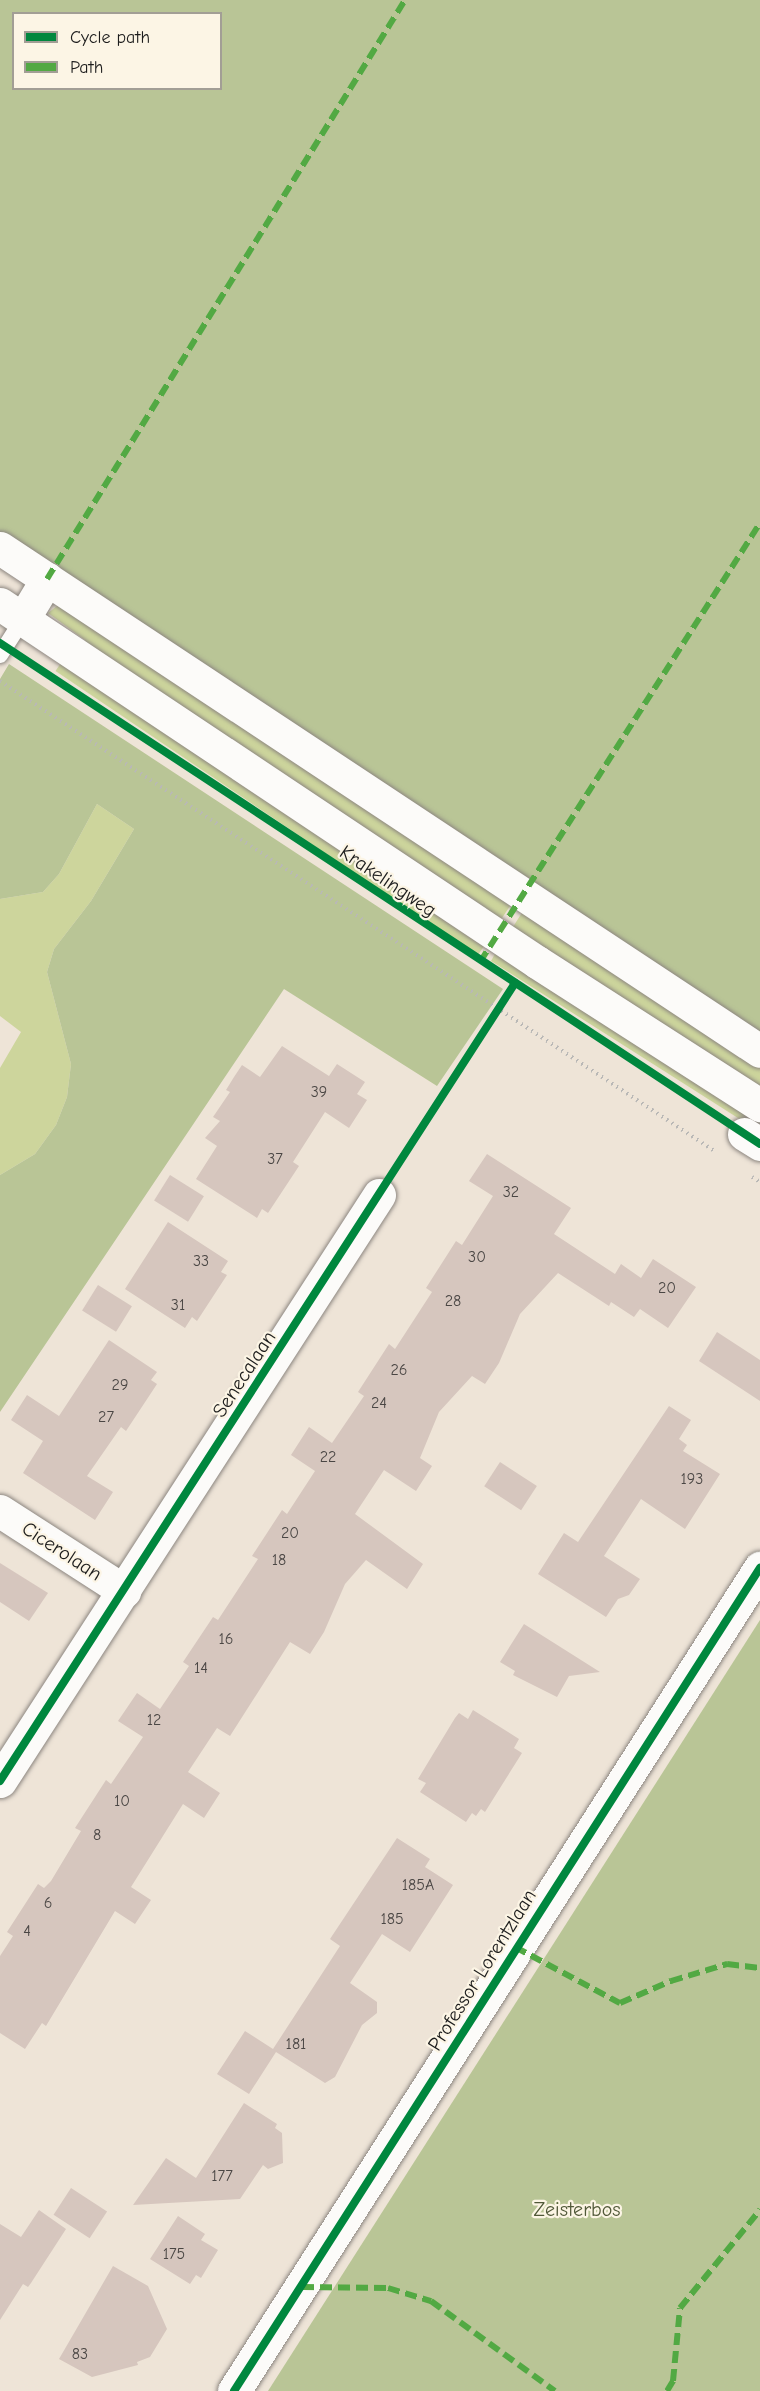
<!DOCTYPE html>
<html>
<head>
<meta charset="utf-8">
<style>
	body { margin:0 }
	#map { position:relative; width:760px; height:2391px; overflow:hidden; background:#eee4d7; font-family:"Comic Neue",sans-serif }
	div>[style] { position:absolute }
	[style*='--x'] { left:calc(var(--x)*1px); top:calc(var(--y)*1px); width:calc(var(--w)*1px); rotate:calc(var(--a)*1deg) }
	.green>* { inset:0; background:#cdd59c; transform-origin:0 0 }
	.forest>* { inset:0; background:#b9c596 }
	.building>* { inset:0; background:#d6c6be; transform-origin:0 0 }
	.path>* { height:4px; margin-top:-2px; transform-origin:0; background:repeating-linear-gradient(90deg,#b9b8b6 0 1.5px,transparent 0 6px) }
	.roads { filter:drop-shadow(0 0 2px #8c8680) drop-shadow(0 0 2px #8c8680) }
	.service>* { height:16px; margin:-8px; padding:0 8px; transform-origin:8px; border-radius:8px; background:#fcfbf9 }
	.minor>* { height:33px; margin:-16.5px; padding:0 16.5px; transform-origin:16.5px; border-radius:16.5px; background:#fcfbf9 }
	.primary>* { height:33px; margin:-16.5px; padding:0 16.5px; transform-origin:16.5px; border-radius:16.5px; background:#fcfbf9 }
	.quiet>* { height:6px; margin-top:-3px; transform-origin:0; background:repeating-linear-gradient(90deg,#52a943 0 12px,transparent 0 18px) }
	.cycleway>* { height:8px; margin:-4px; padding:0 4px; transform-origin:4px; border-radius:4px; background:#00873e }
	span { translate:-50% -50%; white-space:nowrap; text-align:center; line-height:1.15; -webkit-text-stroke:4.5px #fcf5e5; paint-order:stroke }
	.number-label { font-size:16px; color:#4a4644 }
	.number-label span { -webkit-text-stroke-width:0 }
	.street-label { font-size:20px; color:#1c1c1c }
	.park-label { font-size:20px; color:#505838 }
	.legend { position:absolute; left:12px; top:12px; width:210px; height:78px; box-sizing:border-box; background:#fcf5e5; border:2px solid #a29e95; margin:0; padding:8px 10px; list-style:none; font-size:18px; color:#1c1c1c }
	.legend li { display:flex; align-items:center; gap:12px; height:30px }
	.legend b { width:30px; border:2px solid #a29e95 }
</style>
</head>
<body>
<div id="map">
	<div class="green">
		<div style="clip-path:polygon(62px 602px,514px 900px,500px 921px,86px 649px,85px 640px,48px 613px)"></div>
		<div style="left:65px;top:657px;width:509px;height:17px;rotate:34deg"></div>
		<div style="clip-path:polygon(97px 804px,134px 829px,91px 901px,54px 949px,47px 972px,71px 1064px,67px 1097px,56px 1125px,35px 1154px,0 1175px,0 1068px,21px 1032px,0 1016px,0 899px,43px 892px,59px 874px)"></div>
		<div style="clip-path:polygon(525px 908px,760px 1060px,760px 1094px,511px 930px)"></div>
		<div style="clip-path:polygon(500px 945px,760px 1116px,760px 1132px,491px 961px)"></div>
	</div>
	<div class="forest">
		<div style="clip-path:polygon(evenodd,0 0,760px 0,760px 1036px,0 535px,0 0,14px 14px,220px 14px,220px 88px,14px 88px,14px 14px)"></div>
		<div style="clip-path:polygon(9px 664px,503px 989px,437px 1086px,284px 989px,0 1412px,0 1175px,35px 1154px,56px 1125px,67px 1097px,71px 1064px,47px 972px,54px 949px,91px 901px,134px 829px,97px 804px,59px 874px,43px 892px,0 899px,0 679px)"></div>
		<div style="clip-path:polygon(760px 1620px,760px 2391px,268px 2391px)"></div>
	</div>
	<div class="building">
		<div style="clip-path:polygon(282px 1046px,329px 1076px,337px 1064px,365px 1082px,357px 1094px,367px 1100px,349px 1128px,325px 1112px,293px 1162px,299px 1166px,268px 1213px,262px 1209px,257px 1218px,196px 1179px,217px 1146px,205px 1138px,220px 1121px,213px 1117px,230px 1092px,226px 1090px,234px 1077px,242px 1065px,260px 1077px)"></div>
		<div style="clip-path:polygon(487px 1154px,571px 1208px,554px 1234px,615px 1274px,621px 1264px,641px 1278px,653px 1259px,696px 1287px,668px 1328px,640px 1309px,634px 1317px,611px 1302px,609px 1306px,558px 1273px,520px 1314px,499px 1363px,485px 1384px,472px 1376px,439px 1412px,420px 1458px,432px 1466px,416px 1491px,384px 1470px,355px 1514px,423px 1564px,407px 1589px,366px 1560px,345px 1584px,324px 1632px,310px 1654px,290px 1642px,230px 1736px,217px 1728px,188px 1772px,220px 1793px,204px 1818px,183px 1804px,131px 1887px,151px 1900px,135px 1924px,115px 1911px,46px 2026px,42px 2023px,25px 2049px,0 2033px,0 1956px,13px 1936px,7px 1932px,38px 1884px,44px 1888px,51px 1881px,81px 1831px,75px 1828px,106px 1780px,111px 1784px,143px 1737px,118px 1721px,137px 1693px,160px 1709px,189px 1666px,183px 1662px,213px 1617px,218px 1620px,258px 1559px,252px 1556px,282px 1510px,287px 1514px,315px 1471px,291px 1455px,309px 1427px,332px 1443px,364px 1396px,358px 1392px,389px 1344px,395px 1349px,432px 1292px,426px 1288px,442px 1263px,456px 1241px,462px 1245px,493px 1196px,469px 1181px)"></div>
		<div style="left:170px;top:1175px;width:40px;height:30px;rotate:32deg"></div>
		<div style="clip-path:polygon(168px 1222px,228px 1261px,221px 1272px,227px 1275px,197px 1321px,192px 1317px,185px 1328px,125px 1289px)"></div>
		<div style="left:98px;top:1285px;width:40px;height:30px;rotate:32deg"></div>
		<div style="clip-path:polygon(717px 1332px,760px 1360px,760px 1401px,699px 1361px)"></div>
		<div style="clip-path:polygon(109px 1340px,157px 1372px,151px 1380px,157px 1384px,126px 1431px,121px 1427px,87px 1476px,113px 1492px,95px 1520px,23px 1473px,43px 1441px,11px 1420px,27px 1395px,59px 1416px)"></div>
		<div style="clip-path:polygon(669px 1406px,691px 1420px,679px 1439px,687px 1445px,683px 1451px,720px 1474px,685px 1529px,641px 1499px,604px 1556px,640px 1579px,629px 1595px,618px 1599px,606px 1617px,538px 1574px,564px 1533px,578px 1542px)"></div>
		<div style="left:500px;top:1462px;width:44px;height:29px;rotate:33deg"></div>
		<div style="clip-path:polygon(0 1563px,48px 1593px,29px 1621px,0 1602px)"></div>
		<div style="clip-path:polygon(524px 1624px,600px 1672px,569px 1676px,557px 1697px,513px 1675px,515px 1671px,500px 1662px)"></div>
		<div style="clip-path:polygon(473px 1710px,519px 1739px,514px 1748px,522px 1753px,485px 1812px,481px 1809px,476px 1816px,472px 1813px,466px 1822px,420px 1792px,426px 1783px,418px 1779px,455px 1718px,459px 1713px,468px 1719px)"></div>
		<div style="clip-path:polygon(397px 1838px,430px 1859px,425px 1867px,453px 1885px,410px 1952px,382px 1934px,350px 1983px,377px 2002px,377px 2013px,362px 2025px,335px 2077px,325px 2083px,276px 2052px,249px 2094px,217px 2074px,245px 2031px,273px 2049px,340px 1946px,330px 1939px)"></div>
		<div style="clip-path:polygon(244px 2103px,277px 2124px,275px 2128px,282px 2133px,283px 2163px,268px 2169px,263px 2165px,240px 2199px,133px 2205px,166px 2158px,196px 2178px)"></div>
		<div style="left:71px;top:2188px;width:43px;height:32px;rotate:33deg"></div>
		<div style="clip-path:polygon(39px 2210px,66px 2229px,31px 2283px,28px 2287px,23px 2284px,0 2320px,0 2224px,21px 2237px)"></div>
		<div style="clip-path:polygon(178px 2216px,205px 2234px,201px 2240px,218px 2250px,201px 2278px,196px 2275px,190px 2284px,150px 2259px)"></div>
		<div style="clip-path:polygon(113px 2266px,148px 2286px,167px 2329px,150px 2357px,137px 2362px,138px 2365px,92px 2377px,59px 2359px)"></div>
	</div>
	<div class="path">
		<div style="--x:0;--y:681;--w:857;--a:33.34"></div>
		<div style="--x:752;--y:1177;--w:9;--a:32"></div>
	</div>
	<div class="roads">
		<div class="service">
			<div style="--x:0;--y:655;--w:43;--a:-57.4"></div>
		</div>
		<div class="minor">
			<div style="--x:23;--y:619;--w:47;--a:-59"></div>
			<div style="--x:744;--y:1134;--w:19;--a:32"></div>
			<div style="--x:0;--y:1511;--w:148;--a:32.8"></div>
			<div style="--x:0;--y:1781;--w:698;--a:-57.11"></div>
			<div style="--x:234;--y:2391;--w:977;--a:-57.42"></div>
		</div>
		<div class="primary">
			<div style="--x:0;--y:548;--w:911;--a:33.5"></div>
			<div style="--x:0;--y:604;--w:645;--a:33.69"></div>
			<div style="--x:537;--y:962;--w:265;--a:32.7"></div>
		</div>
	</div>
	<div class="quiet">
		<div style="--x:47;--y:579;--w:681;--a:-58.27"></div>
		<div style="--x:480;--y:962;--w:521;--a:-57.47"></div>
		<div style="--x:515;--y:1947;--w:119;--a:28.1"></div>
		<div style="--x:620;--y:2003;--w:56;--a:-23.3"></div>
		<div style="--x:671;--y:1981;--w:59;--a:-16.9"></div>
		<div style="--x:727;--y:1964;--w:33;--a:7"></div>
		<div style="--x:302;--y:2287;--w:86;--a:0.7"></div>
		<div style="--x:388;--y:2288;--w:45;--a:16.8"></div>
		<div style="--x:431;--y:2301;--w:153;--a:36"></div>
		<div style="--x:667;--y:2391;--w:12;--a:-59"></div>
		<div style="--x:673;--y:2381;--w:73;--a:-84.5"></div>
		<div style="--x:680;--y:2308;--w:127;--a:-50.8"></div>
	</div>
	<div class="cycleway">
		<div style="--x:0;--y:643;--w:910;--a:33.39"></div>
		<div style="--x:0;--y:1781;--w:950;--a:-57.16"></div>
		<div style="--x:234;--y:2391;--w:977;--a:-57.42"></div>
	</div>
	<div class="number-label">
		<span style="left:319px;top:1092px">39</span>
		<span style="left:275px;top:1159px">37</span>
		<span style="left:511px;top:1192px">32</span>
		<span style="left:477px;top:1257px">30</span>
		<span style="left:201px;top:1261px">33</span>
		<span style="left:667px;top:1288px">20</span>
		<span style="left:453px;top:1301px">28</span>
		<span style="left:178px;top:1305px">31</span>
		<span style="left:399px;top:1370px">26</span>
		<span style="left:120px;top:1385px">29</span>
		<span style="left:379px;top:1403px">24</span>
		<span style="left:106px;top:1417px">27</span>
		<span style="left:328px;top:1457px">22</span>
		<span style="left:692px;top:1479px">193</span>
		<span style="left:290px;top:1533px">20</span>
		<span style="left:279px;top:1560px">18</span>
		<span style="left:226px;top:1639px">16</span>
		<span style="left:201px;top:1668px">14</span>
		<span style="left:154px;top:1720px">12</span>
		<span style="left:122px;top:1801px">10</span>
		<span style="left:97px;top:1835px">8</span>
		<span style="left:418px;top:1885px">185A</span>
		<span style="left:48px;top:1903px">6</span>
		<span style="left:392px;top:1919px">185</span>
		<span style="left:27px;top:1931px">4</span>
		<span style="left:296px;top:2044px">181</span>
		<span style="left:222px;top:2176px">177</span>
		<span style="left:174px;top:2254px">175</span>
		<span style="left:80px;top:2354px">83</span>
	</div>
	<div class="street-label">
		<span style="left:388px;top:881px;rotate:34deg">Krakelingweg</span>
		<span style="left:244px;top:1374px;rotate:-57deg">Senecalaan</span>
		<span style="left:62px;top:1551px;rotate:33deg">Cicerolaan</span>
		<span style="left:482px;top:1970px;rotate:-58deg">Professor Lorentzlaan</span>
	</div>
	<div class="park-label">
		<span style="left:577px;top:2209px">Zeisterbos</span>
	</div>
	<ul class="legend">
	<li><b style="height:8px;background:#00873e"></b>Cycle path</li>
	<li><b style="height:8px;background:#52a943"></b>Path</li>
	</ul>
</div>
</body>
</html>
